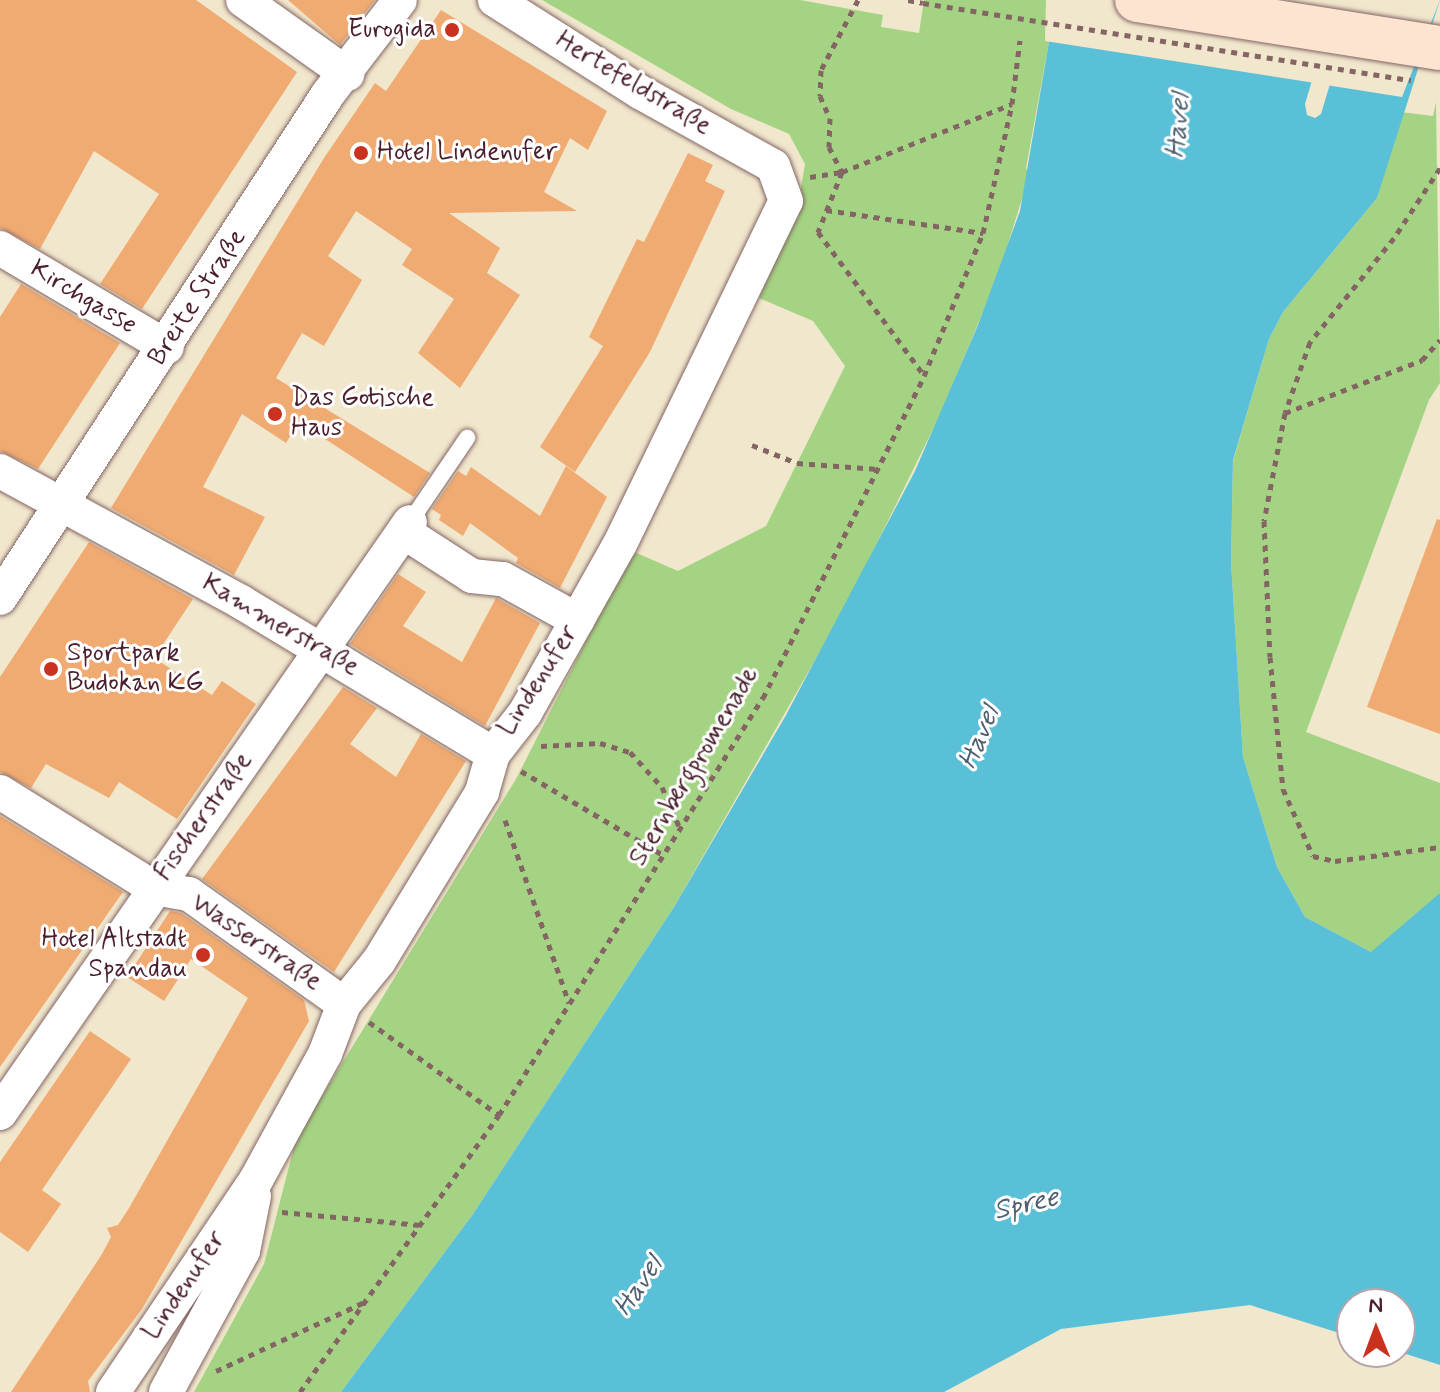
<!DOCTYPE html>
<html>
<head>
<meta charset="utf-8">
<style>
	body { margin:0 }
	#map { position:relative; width:1440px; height:1392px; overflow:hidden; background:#f1e7cd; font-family:Mynerve,sans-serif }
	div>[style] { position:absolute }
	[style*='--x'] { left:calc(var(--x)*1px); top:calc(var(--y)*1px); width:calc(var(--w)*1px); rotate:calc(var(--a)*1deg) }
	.green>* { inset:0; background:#a4d483 }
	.water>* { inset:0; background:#5ac0d8 }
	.pier>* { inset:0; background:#f1e7cd }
	.building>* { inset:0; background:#f0ab72 }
	.path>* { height:5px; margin-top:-2.5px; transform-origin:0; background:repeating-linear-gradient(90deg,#846564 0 6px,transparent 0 12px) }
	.roads { filter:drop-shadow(0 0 2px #846564) drop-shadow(0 0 2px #846564) }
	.lane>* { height:16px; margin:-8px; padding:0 8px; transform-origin:8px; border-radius:8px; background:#fff }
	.street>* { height:34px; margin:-17px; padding:0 17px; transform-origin:17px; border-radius:17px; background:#fff }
	.secondary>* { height:44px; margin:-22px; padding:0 22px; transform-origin:22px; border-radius:22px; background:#fde4d1 }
	.path-bridge>* { height:5px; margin-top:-2.5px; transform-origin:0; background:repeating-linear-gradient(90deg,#846564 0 6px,transparent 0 12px) }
	.dots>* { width:22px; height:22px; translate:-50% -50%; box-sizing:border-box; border:4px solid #fff; border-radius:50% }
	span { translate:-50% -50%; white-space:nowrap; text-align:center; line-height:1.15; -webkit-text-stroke:6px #fff; paint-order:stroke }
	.poi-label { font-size:26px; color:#4a1f2b }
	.right { translate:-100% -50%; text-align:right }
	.left { translate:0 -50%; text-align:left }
	.street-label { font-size:26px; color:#4a1f2b }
	.water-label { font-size:28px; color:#505f70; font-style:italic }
	.north { position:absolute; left:1336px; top:1288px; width:80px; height:80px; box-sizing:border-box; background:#fff; border:2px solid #b7a5aa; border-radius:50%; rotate:359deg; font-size:22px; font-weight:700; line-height:32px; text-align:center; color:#4a1f2b }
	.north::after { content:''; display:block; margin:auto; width:28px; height:36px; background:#c8321e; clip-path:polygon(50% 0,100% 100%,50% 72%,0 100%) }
</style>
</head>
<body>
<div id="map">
	<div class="green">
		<div style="clip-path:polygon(542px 0,800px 0,883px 15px,881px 27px,919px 33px,924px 0,1050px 0,1049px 42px,1026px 168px,1029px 176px,998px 276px,940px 415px,846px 606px,674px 907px,473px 1214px,341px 1392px,194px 1392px,264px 1264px,296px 1139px,516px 779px,632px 551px,678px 571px,766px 526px,845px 366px,813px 321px,759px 298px,796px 217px,805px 164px,789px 134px,731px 109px)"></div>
		<div style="clip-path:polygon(1436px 102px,1440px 383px,1429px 400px,1306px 732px,1440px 783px,1440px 951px,1371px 952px,1305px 917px,1277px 867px,1243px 757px,1231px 562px,1233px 461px,1269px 339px,1283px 312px,1377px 198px,1401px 112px,1433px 116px)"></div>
	</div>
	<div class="water">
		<div style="clip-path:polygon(1050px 0,1336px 0,1305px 104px,1307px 115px,1315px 118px,1321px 114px,1355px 0,1440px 0,1377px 198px,1283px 312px,1269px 339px,1233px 460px,1231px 562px,1243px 757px,1277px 867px,1305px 917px,1371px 952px,1440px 893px,1440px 1365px,1400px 1352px,1400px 1304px,1352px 1304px,1352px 1337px,1250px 1305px,1061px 1329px,944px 1392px,341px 1392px,473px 1214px,674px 907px,785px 717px,915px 471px,978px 325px,1020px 211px,1049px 42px)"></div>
	</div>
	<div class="pier">
		<div style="clip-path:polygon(1046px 0,1340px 0,1315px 83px,1045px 41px)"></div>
		<div style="clip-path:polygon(1351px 0,1440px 0,1402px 97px,1326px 85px)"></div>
	</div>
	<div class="building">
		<div style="clip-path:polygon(0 0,196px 0,297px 72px,142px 309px,100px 284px,159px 194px,94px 151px,40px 249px,0 228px)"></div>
		<div style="clip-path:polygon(288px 0,375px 0,340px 45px)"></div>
		<div style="clip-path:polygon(441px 10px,607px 111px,588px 150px,570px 138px,544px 192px,577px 211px,449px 213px,500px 248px,487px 273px,520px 295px,460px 388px,418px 353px,454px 299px,402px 265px,412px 249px,356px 211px,328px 256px,362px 280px,324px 346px,302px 333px,276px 378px,430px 473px,414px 497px,299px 422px,286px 443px,242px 414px,203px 487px,265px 517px,234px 575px,111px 508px,324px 158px,375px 83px,386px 91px)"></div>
		<div style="clip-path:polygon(688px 153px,713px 165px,705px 181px,725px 191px,650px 352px,575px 472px,540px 447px,603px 346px,589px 337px,637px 239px,644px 242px)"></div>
		<div style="clip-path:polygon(21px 284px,120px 343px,38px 469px,0 451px,0 317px)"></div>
		<div style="clip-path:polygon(566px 466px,607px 497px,560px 588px,516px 563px,518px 558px,470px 523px,463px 536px,439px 520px,441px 515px,432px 509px,458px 471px,466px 476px,471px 467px,540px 516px)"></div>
		<div style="clip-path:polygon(1437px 519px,1440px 520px,1440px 734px,1367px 707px)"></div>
		<div style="clip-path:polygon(89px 542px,193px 599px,154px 658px,212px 695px,222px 681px,256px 704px,177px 819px,119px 782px,109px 798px,46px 764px,31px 788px,0 772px,0 677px)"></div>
		<div style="clip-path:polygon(398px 574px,426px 592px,403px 626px,462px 662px,496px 598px,540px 623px,485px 726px,350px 644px)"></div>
		<div style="clip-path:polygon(343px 687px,377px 708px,350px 744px,396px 777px,421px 734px,466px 761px,334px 972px,202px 879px)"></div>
		<div style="clip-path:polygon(0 816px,123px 892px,0 1067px)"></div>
		<div style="clip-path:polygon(170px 911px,181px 913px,304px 1000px,309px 1021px,142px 1309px,88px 1381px,90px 1392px,11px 1392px,102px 1254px,111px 1237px,107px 1228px,118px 1225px,129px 1208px,248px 998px,191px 959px,164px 1001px,127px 977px)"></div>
		<div style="clip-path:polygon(90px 1031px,131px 1059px,42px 1190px,61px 1204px,28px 1252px,0 1232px,0 1162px)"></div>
	</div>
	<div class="path">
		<div style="--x:858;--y:0;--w:79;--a:117.9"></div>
		<div style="--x:821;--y:70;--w:26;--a:92"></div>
		<div style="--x:820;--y:96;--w:24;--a:66"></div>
		<div style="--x:830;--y:118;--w:29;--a:92"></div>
		<div style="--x:829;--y:147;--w:28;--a:63"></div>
		<div style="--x:842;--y:172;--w:65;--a:111.8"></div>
		<div style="--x:818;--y:232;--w:178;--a:53.5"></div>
		<div style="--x:908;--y:0;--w:15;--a:11"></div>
		<div style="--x:1440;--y:168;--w:84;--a:123.3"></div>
		<div style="--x:1394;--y:238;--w:134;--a:128.9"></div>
		<div style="--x:1310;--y:342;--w:75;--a:109.4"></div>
		<div style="--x:1285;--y:413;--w:110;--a:101"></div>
		<div style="--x:1264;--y:521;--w:136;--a:87.5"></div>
		<div style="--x:1270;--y:657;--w:133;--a:84.4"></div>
		<div style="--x:1283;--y:789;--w:73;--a:65.9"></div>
		<div style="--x:1313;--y:856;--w:23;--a:13"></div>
		<div style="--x:1335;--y:861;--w:106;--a:-7.6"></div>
		<div style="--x:810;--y:177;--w:32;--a:-9"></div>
		<div style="--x:842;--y:172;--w:183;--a:-21.8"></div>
		<div style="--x:826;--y:210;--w:159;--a:8.3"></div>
		<div style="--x:1285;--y:413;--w:147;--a:-21.1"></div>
		<div style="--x:1422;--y:360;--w:27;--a:-48"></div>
		<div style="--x:752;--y:445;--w:48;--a:21.8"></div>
		<div style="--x:797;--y:463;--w:81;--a:4.2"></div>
		<div style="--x:541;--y:746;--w:59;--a:-2.9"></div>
		<div style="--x:600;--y:743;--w:31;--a:17"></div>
		<div style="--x:630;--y:752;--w:47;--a:47.6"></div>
		<div style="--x:662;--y:787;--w:48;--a:66.6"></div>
		<div style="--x:521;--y:771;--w:167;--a:30.6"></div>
		<div style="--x:505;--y:820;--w:194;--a:70.7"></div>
		<div style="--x:369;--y:1022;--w:160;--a:35.6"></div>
		<div style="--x:282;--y:1212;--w:139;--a:5.4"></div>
		<div style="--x:216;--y:1371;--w:166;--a:-24.9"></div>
		<div style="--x:300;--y:1392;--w:341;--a:-54.3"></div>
		<div style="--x:499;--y:1115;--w:494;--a:-57.7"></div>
		<div style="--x:763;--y:698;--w:360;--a:-63.4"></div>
		<div style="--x:924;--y:376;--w:155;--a:-67.6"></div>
		<div style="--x:983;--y:233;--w:132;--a:-77.3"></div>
		<div style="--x:1012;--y:104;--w:64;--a:-82.9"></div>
	</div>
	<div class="roads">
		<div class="lane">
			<div style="--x:410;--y:522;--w:102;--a:-55.8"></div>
		</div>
		<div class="street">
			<div style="--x:243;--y:0;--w:128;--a:35.4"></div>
			<div style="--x:0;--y:248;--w:194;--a:30.7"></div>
			<div style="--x:0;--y:471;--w:274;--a:28.5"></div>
			<div style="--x:241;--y:602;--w:294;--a:31.1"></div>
			<div style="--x:404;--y:532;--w:81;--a:32.9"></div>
			<div style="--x:472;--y:576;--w:31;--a:6"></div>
			<div style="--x:503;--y:579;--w:85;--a:29"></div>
			<div style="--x:0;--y:598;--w:601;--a:-56.94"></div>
			<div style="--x:328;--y:94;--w:118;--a:-52.5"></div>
			<div style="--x:0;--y:792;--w:181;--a:31.9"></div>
			<div style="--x:154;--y:888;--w:36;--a:10"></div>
			<div style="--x:189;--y:894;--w:190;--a:35.4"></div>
			<div style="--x:0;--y:1113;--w:719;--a:-55.25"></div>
			<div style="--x:113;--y:1392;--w:256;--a:-56"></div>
			<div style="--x:256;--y:1180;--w:144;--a:-61.3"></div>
			<div style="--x:325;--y:1054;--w:53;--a:-69.2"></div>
			<div style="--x:344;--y:1004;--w:55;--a:-50.9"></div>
			<div style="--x:379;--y:961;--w:198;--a:-58.6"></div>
			<div style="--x:482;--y:792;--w:40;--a:-74"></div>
			<div style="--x:493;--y:754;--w:52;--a:-52"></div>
			<div style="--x:525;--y:713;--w:194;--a:-60.7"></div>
			<div style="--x:620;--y:544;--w:381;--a:-64.2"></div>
			<div style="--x:786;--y:201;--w:37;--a:-110"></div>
			<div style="--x:773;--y:166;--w:152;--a:-150.9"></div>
			<div style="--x:640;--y:92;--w:172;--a:-147.6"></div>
			<div style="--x:166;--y:1392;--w:161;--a:-61.4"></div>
			<div style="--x:243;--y:1251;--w:56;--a:-78.7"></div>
		</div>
		<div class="secondary">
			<div style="--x:1137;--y:0;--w:307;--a:9"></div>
		</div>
	</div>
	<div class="path-bridge">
		<div style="--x:923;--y:3;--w:494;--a:9"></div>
	</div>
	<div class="dots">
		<div style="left:452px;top:30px;background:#c8321e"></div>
		<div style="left:361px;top:153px;background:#c8321e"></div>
		<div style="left:275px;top:414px;background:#c8321e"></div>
		<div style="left:51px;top:669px;background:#c8321e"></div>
		<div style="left:203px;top:955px;background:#c8321e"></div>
	</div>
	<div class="poi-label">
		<span class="right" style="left:436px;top:30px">Eurogida</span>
		<span class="left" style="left:377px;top:153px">Hotel Lindenufer</span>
		<span class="left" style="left:291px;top:414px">Das Gotische<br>Haus</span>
		<span class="left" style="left:67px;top:669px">Sportpark<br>Budokan KG</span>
		<span class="right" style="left:187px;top:955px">Hotel Altstadt<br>Spandau</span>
	</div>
	<div class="street-label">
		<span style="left:633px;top:84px;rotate:31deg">Hertefeldstraße</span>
		<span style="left:83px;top:298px;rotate:31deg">Kirchgasse</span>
		<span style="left:198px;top:298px;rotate:-57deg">Breite Straße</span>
		<span style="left:280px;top:626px;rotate:30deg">Kammerstraße</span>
		<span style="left:539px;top:681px;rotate:-58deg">Lindenufer</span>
		<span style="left:695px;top:767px;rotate:-59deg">Sternbergpromenade</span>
		<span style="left:204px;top:817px;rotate:-55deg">Fischerstraße</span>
		<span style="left:256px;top:943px;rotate:34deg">Wasserstraße</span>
		<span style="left:185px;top:1286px;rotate:-56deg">Lindenufer</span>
	</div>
	<div class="water-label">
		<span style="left:1179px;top:126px;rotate:-85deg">Havel</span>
		<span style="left:980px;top:738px;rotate:-67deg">Havel</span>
		<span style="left:1026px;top:1205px;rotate:-13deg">Spree</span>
		<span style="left:639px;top:1287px;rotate:-56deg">Havel</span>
	</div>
	<div class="north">N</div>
</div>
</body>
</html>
